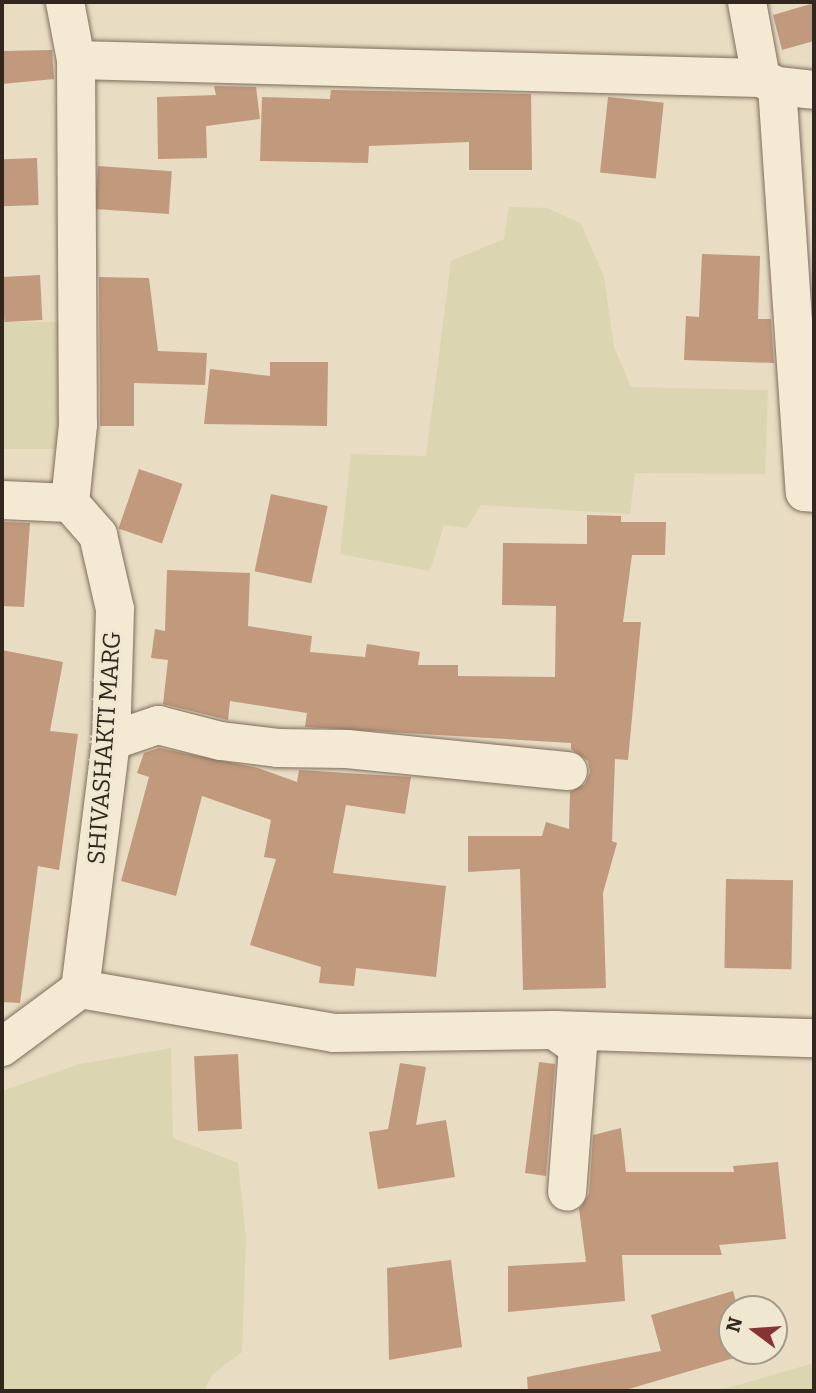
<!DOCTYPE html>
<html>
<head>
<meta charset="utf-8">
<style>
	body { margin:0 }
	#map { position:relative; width:816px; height:1393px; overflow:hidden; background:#e8dcc2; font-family:Bitter,serif }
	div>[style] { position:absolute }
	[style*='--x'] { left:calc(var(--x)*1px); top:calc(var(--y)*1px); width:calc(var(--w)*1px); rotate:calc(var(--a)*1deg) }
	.farmland>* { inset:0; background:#dcd5b1; transform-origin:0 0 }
	.building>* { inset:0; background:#c1997d; transform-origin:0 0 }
	.roads { filter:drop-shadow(0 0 2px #7f6e5c) drop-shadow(0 0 2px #7f6e5c) }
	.minor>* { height:38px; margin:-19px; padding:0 19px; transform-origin:19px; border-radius:19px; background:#f4ead4 }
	span { translate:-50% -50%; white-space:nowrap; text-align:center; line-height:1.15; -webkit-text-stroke:5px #f0e7d1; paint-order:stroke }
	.street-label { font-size:24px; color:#31271e }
	.frame { position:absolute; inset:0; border:4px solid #31271e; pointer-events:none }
	.north { position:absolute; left:718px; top:1295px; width:70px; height:70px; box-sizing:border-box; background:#f0e7d1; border:2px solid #a49a89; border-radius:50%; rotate:286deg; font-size:19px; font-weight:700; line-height:28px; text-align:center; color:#31271e }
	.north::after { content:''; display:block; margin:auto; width:24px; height:32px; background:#873334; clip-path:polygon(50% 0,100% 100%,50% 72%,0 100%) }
</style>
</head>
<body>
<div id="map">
	<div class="farmland">
		<div style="clip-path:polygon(509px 207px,548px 208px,581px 224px,604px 277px,614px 347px,631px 387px,768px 390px,765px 474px,635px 473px,630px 514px,481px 505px,467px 528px,444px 525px,430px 571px,340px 554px,351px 454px,426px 456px,451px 261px,504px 239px)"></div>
		<div style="left:62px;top:322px;width:127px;height:60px;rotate:90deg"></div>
		<div style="clip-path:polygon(171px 1048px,173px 1138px,238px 1163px,246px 1238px,242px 1352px,212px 1375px,204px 1391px,2px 1391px,2px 1091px,80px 1064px)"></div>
		<div style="clip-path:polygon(814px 1363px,814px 1391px,714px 1391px,738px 1385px)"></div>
	</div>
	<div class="building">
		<div style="clip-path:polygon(814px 3px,814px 41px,782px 50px,773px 15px)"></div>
		<div style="clip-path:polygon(52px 50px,54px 79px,2px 84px,2px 51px)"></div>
		<div style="clip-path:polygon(214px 86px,256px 87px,260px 119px,206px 126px,207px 158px,158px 159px,157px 97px,216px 95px)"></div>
		<div style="clip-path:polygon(331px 90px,531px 94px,532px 170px,469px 170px,469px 142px,369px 146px,368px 163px,260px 161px,262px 97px,330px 99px)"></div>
		<div style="left:608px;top:97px;width:56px;height:76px;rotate:6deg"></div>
		<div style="left:37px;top:158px;width:47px;height:35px;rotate:88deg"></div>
		<div style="left:98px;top:166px;width:74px;height:43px;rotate:4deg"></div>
		<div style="clip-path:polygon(702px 254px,760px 256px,758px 319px,771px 319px,774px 363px,684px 360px,686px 316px,699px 317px)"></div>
		<div style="left:40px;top:275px;width:45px;height:38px;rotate:87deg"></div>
		<div style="clip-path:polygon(99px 277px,149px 278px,158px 351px,207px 353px,205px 385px,134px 383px,134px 426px,100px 426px)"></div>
		<div style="clip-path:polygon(270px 362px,328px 362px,327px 426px,204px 424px,210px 369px,270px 376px)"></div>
		<div style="left:139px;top:469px;width:46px;height:63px;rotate:19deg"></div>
		<div style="left:271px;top:494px;width:58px;height:79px;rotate:12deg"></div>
		<div style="clip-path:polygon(587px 515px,621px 516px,621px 522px,666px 522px,665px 555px,632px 555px,623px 622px,641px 622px,628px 760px,615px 759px,612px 841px,617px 843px,603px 893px,606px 988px,523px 990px,520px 869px,468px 872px,468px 836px,542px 836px,546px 822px,569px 829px,570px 792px,585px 784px,590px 772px,588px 761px,571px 749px,571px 743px,305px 727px,307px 713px,230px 701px,228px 720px,163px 704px,168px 660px,151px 658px,155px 629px,165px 631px,167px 570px,250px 573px,248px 626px,312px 636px,310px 652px,365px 657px,367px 644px,420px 652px,418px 665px,458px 665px,458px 676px,555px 677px,556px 606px,502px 605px,503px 543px,587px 544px)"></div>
		<div style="clip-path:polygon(2px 522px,30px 523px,24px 607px,2px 606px)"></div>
		<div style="clip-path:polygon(2px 650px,63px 662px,50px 731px,78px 734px,59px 870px,38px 866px,20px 1003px,2px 1002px)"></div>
		<div style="clip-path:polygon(159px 748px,258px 768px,297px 782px,299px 770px,411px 777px,405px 814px,346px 805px,333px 873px,446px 886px,436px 977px,356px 968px,354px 986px,319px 983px,321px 967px,250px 945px,276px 859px,264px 857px,271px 820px,202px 796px,176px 896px,121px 881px,149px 777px,137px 773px,144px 753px)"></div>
		<div style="left:726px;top:879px;width:67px;height:89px;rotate:1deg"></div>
		<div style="left:238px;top:1054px;width:75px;height:44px;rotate:87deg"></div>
		<div style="clip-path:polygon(539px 1062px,555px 1064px,546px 1176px,525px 1173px)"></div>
		<div style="clip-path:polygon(400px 1063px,426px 1067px,416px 1125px,446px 1120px,455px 1177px,378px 1189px,369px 1132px,388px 1129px)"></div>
		<div style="clip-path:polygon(621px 1128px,626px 1172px,734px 1172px,733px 1166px,778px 1162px,786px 1239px,719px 1245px,722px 1255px,622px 1255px,625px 1301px,508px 1312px,508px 1266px,586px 1262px,579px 1209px,589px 1194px,593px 1135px)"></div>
		<div style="clip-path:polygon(451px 1260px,462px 1347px,389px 1360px,387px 1268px)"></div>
		<div style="clip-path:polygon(733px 1291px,738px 1309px,732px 1309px,732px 1351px,751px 1353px,622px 1391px,528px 1391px,527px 1377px,661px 1351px,651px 1315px)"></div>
	</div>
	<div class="roads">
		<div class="minor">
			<div style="--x:65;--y:2;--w:59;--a:79.3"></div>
			<div style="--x:76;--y:60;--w:365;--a:89.7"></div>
			<div style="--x:78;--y:425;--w:78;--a:95.9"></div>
			<div style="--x:747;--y:2;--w:77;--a:79.6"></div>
			<div style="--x:76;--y:60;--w:685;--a:1.51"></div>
			<div style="--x:761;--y:78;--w:18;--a:27"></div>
			<div style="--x:777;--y:86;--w:407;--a:86.1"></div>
			<div style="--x:805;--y:492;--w:9;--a:6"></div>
			<div style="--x:777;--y:86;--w:37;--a:6"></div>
			<div style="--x:2;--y:500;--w:68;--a:2.5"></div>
			<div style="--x:70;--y:503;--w:43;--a:48.8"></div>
			<div style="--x:98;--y:535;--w:76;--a:77.1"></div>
			<div style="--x:115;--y:609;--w:132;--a:91.7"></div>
			<div style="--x:111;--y:741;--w:250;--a:97.1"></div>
			<div style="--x:111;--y:741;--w:50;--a:-18.8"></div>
			<div style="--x:158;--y:725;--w:65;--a:14.3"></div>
			<div style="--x:221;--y:741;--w:57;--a:7"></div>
			<div style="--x:278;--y:748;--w:69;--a:0.8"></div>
			<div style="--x:347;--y:749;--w:222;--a:5.7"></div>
			<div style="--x:554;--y:1030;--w:29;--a:35"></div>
			<div style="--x:578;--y:1047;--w:145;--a:94.3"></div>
			<div style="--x:2;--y:1047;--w:97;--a:-36.6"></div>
			<div style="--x:80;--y:989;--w:258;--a:9.8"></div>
			<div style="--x:334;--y:1033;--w:220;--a:-0.8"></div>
			<div style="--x:554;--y:1030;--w:260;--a:1.8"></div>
		</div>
	</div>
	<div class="street-label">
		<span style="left:105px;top:748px;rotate:-86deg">SHIVASHAKTI MARG</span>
	</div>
	<div class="frame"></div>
	<div class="north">N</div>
</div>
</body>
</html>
